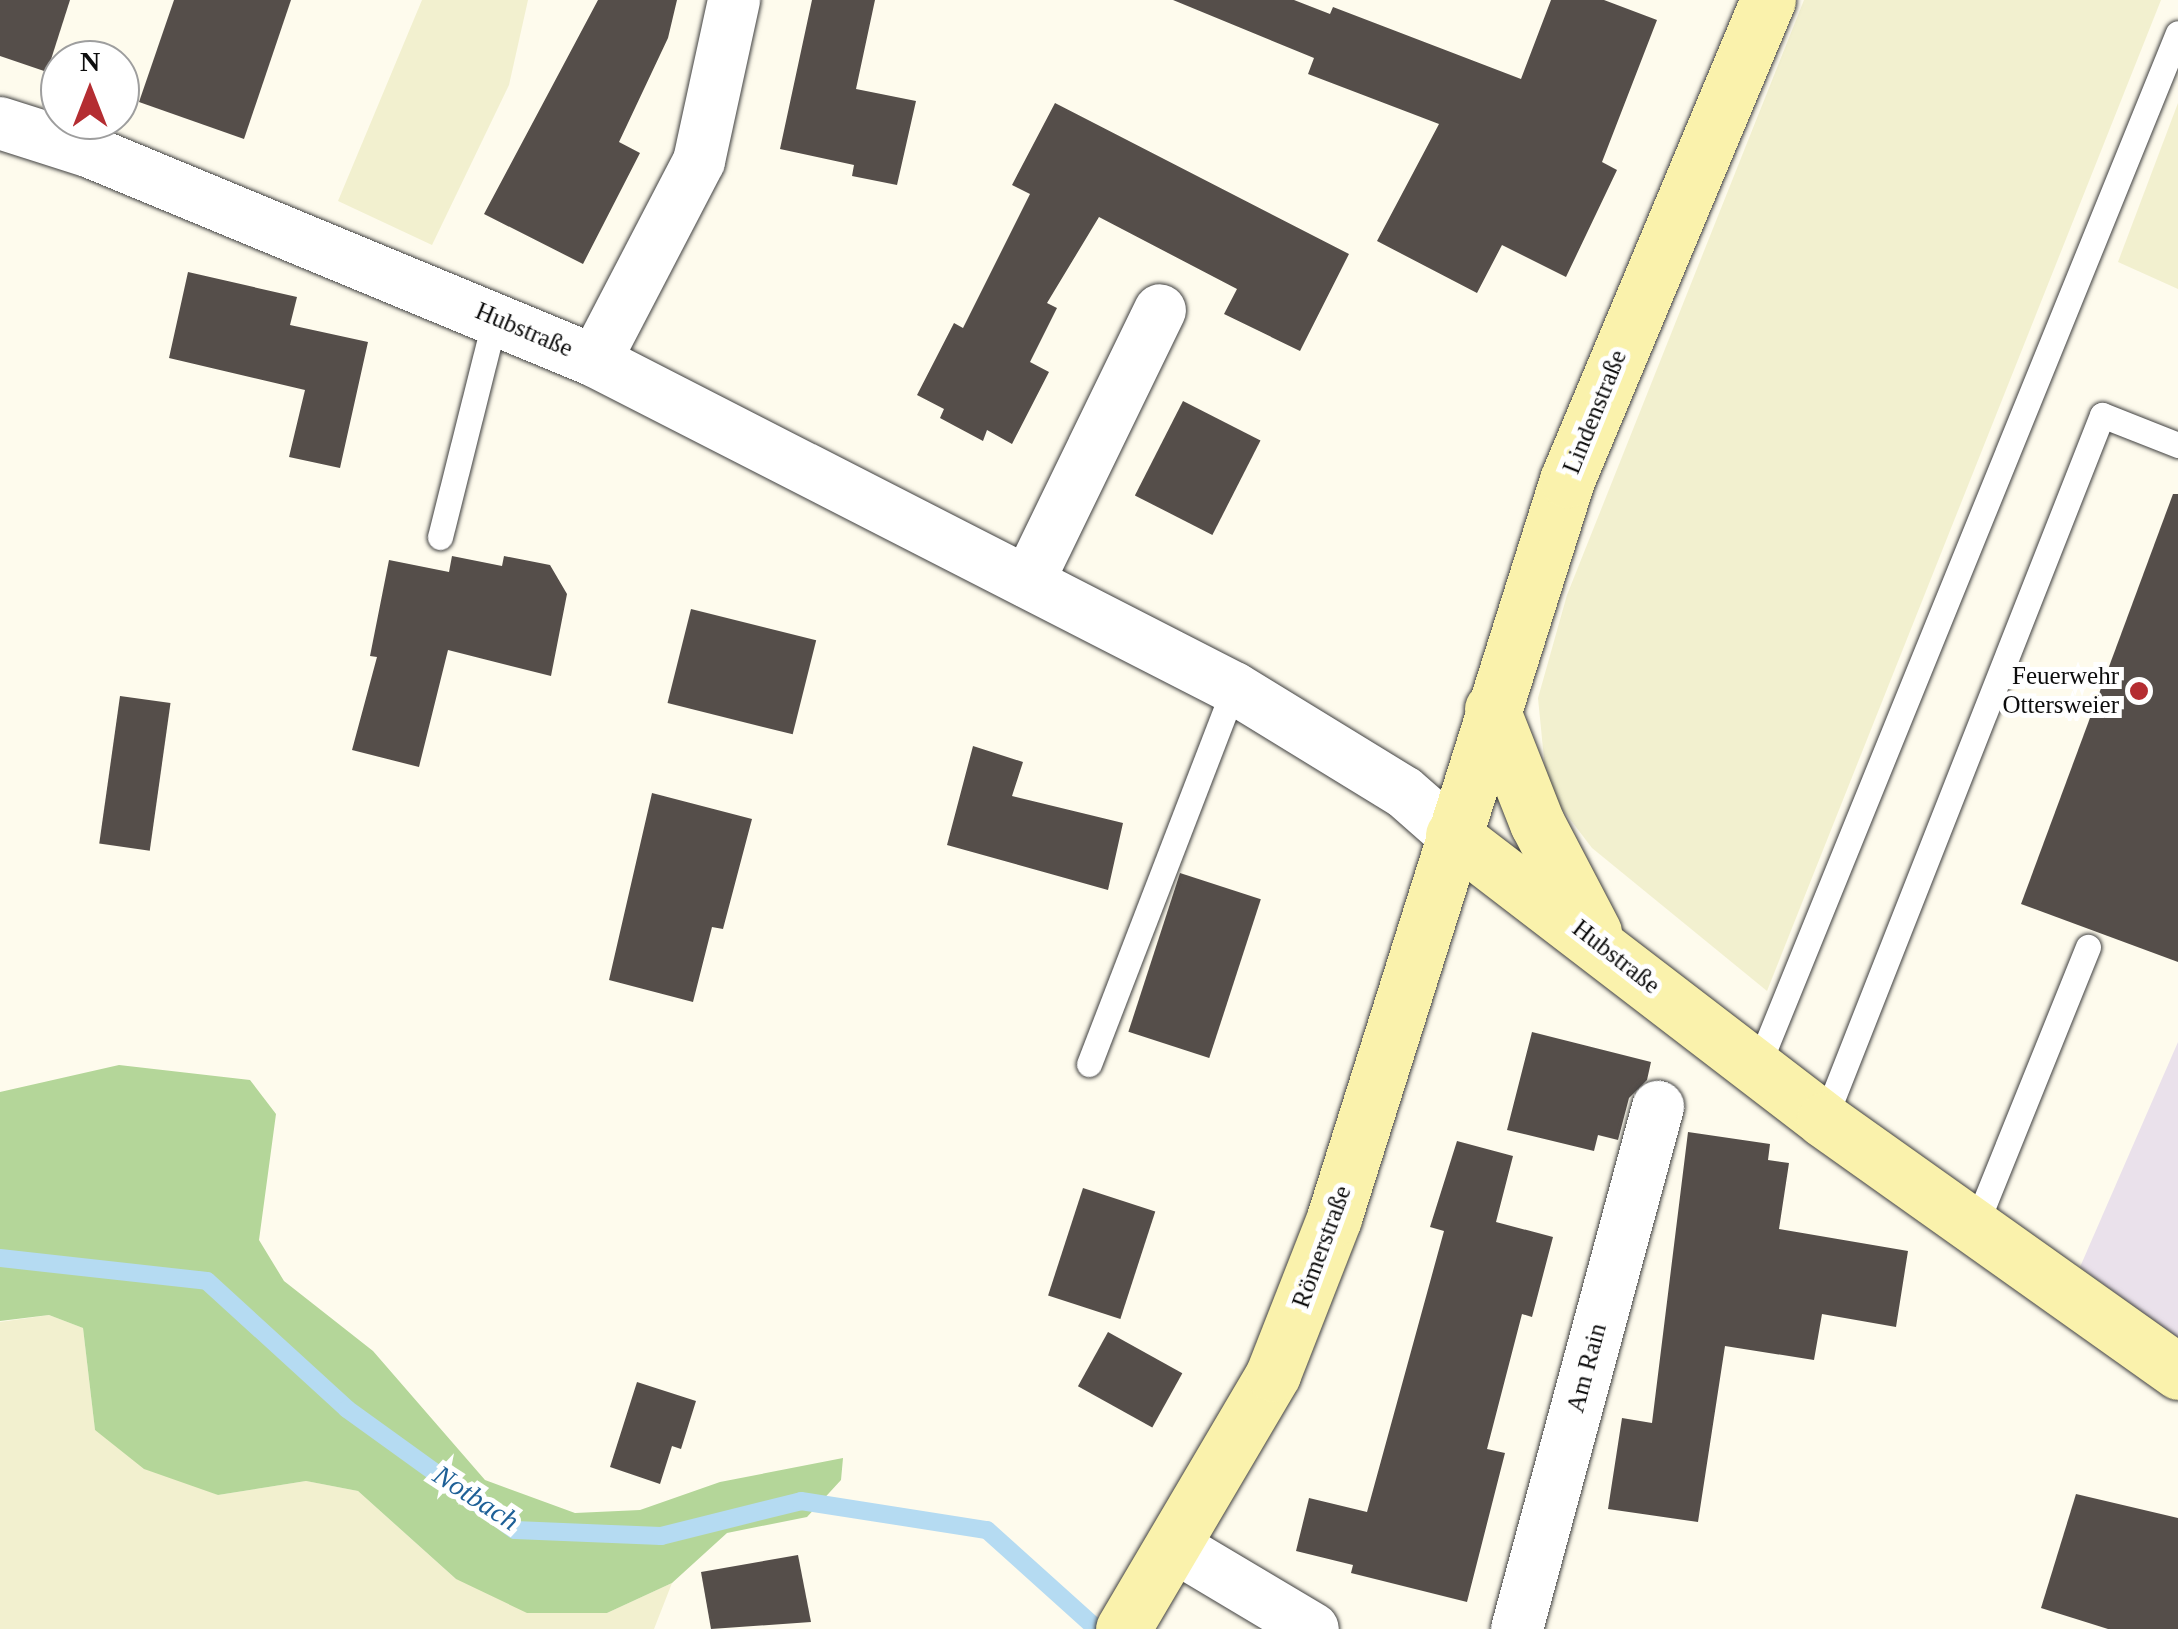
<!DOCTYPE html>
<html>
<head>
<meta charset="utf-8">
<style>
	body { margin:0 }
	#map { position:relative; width:2178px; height:1629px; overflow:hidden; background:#fefbed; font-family:Georgia,serif }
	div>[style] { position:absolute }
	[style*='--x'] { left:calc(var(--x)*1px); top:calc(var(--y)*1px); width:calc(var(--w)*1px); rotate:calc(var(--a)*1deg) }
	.industrial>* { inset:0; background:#eae1eb }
	.farmland>* { inset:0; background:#f2f0cf }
	.forest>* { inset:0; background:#b4d699 }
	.stream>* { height:18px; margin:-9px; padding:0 9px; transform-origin:9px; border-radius:9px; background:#b5dbf2 }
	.building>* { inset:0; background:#554e4a; transform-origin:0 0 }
	.roads { filter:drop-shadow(0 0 2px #404040) drop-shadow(0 0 2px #404040) }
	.lane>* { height:25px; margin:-12.5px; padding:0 12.5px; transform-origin:12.5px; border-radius:12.5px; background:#fff }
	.street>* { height:52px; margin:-26px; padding:0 26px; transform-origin:26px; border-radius:26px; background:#fff }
	.secondary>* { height:55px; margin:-27.5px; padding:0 27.5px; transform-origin:27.5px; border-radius:27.5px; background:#faf2ac }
	.dots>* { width:28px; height:28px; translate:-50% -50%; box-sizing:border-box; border:5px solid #fff; border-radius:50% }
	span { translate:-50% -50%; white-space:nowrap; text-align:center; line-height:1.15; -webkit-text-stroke:10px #fff; paint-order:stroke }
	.street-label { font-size:25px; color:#0d0d0d }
	.poi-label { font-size:25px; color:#0d0d0d }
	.right { translate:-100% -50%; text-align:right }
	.water-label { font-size:28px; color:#1e6097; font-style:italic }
	.north { position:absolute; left:40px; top:40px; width:100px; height:100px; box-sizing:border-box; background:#fff; border:2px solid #9e9e9e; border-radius:50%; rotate:0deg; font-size:28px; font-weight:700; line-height:40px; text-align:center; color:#0d0d0d }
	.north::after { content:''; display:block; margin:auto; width:35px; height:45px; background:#b42d32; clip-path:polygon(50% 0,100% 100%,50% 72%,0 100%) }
</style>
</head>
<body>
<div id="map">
	<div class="industrial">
		<div style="clip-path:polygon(2178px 1042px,2178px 1339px,2080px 1267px)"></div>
	</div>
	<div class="farmland">
		<div style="clip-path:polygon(422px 0,528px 0,509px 85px,432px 245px,338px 201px)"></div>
		<div style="clip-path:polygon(1804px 0,2161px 0,1767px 991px,1592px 848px,1547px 789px,1538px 698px,1567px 595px)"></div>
		<div style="clip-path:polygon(2178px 103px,2178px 289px,2118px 262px)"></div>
		<div style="clip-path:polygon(49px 1315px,83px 1328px,95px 1430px,218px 1495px,306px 1481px,358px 1491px,456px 1579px,607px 1613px,672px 1583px,654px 1629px,0 1629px,0 1322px)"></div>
	</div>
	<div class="forest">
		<div style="clip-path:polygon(119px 1065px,250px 1080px,276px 1114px,259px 1240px,284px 1281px,373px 1351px,485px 1480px,575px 1513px,640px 1510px,720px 1482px,843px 1458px,841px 1480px,807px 1517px,727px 1533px,672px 1583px,607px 1613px,527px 1613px,456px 1579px,358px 1491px,306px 1481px,218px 1495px,144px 1469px,95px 1430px,83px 1328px,49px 1315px,0 1321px,0 1092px)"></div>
	</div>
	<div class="stream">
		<div style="--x:0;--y:1258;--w:208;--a:6.3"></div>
		<div style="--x:207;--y:1281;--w:190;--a:42.4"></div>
		<div style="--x:347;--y:1409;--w:207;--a:35.8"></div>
		<div style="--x:515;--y:1530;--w:146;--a:2.4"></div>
		<div style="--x:661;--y:1536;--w:144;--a:-14"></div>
		<div style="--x:801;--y:1501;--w:188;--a:8.9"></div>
		<div style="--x:987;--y:1530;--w:148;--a:42"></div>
	</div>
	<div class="building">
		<div style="clip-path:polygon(0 0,70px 0,47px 72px,0 56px)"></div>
		<div style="clip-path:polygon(174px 0,291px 0,244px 139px,139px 102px)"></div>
		<div style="clip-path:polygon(598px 0,677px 0,668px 38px,619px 142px,640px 153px,583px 264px,484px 214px)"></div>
		<div style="clip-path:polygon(812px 0,875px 0,856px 89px,916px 101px,897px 185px,852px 176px,854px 165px,780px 149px)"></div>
		<div style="clip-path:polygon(1173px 0,1294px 0,1330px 14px,1333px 7px,1521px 79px,1551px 0,1604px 0,1657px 20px,1602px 162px,1617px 170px,1566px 277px,1502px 245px,1477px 293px,1377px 241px,1439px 124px,1308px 74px,1314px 58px)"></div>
		<div style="clip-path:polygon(1055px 103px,1349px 254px,1300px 351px,1224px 314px,1237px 289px,1099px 217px,1047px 303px,1057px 308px,1030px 362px,1049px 372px,1012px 444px,987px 430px,983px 441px,940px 418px,944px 409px,917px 395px,954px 323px,963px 328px,1030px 194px,1012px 185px)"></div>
		<div style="clip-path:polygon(188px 272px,297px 297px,290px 325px,368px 342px,340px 468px,289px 457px,305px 390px,169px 358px)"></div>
		<div style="left:1183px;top:401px;width:87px;height:106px;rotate:27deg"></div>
		<div style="clip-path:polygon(2173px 494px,2178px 494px,2178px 962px,2021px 904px)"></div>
		<div style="clip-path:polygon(452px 556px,502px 566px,504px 556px,550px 565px,567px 594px,551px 676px,448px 650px,419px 767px,352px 750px,377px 657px,370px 656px,389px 560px,449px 572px)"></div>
		<div style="left:691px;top:609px;width:129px;height:97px;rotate:14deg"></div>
		<div style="left:120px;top:696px;width:51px;height:149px;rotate:8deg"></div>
		<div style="clip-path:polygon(973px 746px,1023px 762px,1012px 796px,1123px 823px,1108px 890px,947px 845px)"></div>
		<div style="clip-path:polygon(652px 793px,752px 819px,723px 929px,712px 927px,693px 1002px,609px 980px)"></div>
		<div style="left:1180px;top:873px;width:85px;height:167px;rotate:18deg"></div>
		<div style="clip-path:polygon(1532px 1032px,1651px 1062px,1647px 1080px,1629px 1098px,1618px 1140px,1598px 1135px,1594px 1151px,1507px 1130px)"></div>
		<div style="clip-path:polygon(1688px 1132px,1770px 1144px,1768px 1160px,1789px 1163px,1779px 1229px,1908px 1251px,1896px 1327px,1822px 1314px,1814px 1360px,1725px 1346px,1698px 1522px,1608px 1509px,1622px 1418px,1652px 1423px)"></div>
		<div style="clip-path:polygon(1457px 1141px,1513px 1156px,1496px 1222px,1553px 1237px,1532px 1317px,1522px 1314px,1487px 1449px,1505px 1453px,1467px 1602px,1351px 1573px,1353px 1565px,1296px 1551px,1309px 1498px,1367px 1512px,1444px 1231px,1430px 1227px)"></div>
		<div style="left:1083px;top:1188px;width:76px;height:113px;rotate:18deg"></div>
		<div style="left:1108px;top:1332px;width:85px;height:62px;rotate:29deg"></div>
		<div style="clip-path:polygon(637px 1382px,696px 1401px,681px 1449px,672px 1446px,660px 1484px,610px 1467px)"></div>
		<div style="clip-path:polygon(2076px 1494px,2178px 1518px,2178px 1629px,2108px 1629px,2041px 1608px)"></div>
		<div style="clip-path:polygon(798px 1555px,811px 1622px,711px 1629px,701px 1572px)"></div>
	</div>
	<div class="roads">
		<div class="lane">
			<div style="--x:440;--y:537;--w:226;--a:-75.9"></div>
			<div style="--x:1089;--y:1064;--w:403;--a:-68.9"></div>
			<div style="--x:1757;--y:1068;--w:1117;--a:-67.87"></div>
			<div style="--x:1824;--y:1120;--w:758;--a:-68.48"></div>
			<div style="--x:2102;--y:415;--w:82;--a:21.5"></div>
			<div style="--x:1976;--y:1224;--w:299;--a:-68"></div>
		</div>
		<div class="street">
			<div style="--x:0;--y:123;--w:92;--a:17.7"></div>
			<div style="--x:88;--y:151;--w:549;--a:22.5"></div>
			<div style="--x:595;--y:361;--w:718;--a:27.1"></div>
			<div style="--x:1234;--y:688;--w:199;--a:31.5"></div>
			<div style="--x:1404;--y:792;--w:65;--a:41.3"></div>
			<div style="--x:595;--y:361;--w:225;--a:-62.5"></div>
			<div style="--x:699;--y:161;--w:165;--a:-77.7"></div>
			<div style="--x:1028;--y:582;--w:302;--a:-64.1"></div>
			<div style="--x:1177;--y:1548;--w:158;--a:30.8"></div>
			<div style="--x:1517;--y:1629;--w:541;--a:-74.88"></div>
		</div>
		<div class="secondary">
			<div style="--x:1492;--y:709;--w:123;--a:68.5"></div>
			<div style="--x:1537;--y:823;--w:123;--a:62.4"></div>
			<div style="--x:1453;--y:835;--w:468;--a:37.5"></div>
			<div style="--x:1824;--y:1120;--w:435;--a:35.4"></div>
			<div style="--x:1123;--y:1629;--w:296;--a:-59.5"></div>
			<div style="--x:1273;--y:1374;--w:168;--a:-68.6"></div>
			<div style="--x:1334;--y:1218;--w:774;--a:-72.48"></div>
			<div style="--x:1567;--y:480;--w:520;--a:-67.28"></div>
		</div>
	</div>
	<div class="dots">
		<div style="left:2139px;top:691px;background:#b42d32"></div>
	</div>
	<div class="street-label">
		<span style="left:524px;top:330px;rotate:23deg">Hubstraße</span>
		<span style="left:1595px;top:412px;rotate:-68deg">Lindenstraße</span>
		<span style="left:1616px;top:957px;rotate:38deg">Hubstraße</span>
		<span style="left:1322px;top:1247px;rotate:-70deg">Römerstraße</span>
		<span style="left:1587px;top:1368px;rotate:-75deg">Am Rain</span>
	</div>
	<div class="poi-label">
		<span class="right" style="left:2119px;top:691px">Feuerwehr<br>Ottersweier</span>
	</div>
	<div class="water-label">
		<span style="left:476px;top:1498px;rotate:33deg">Notbach</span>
	</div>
	<div class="north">N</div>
</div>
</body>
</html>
